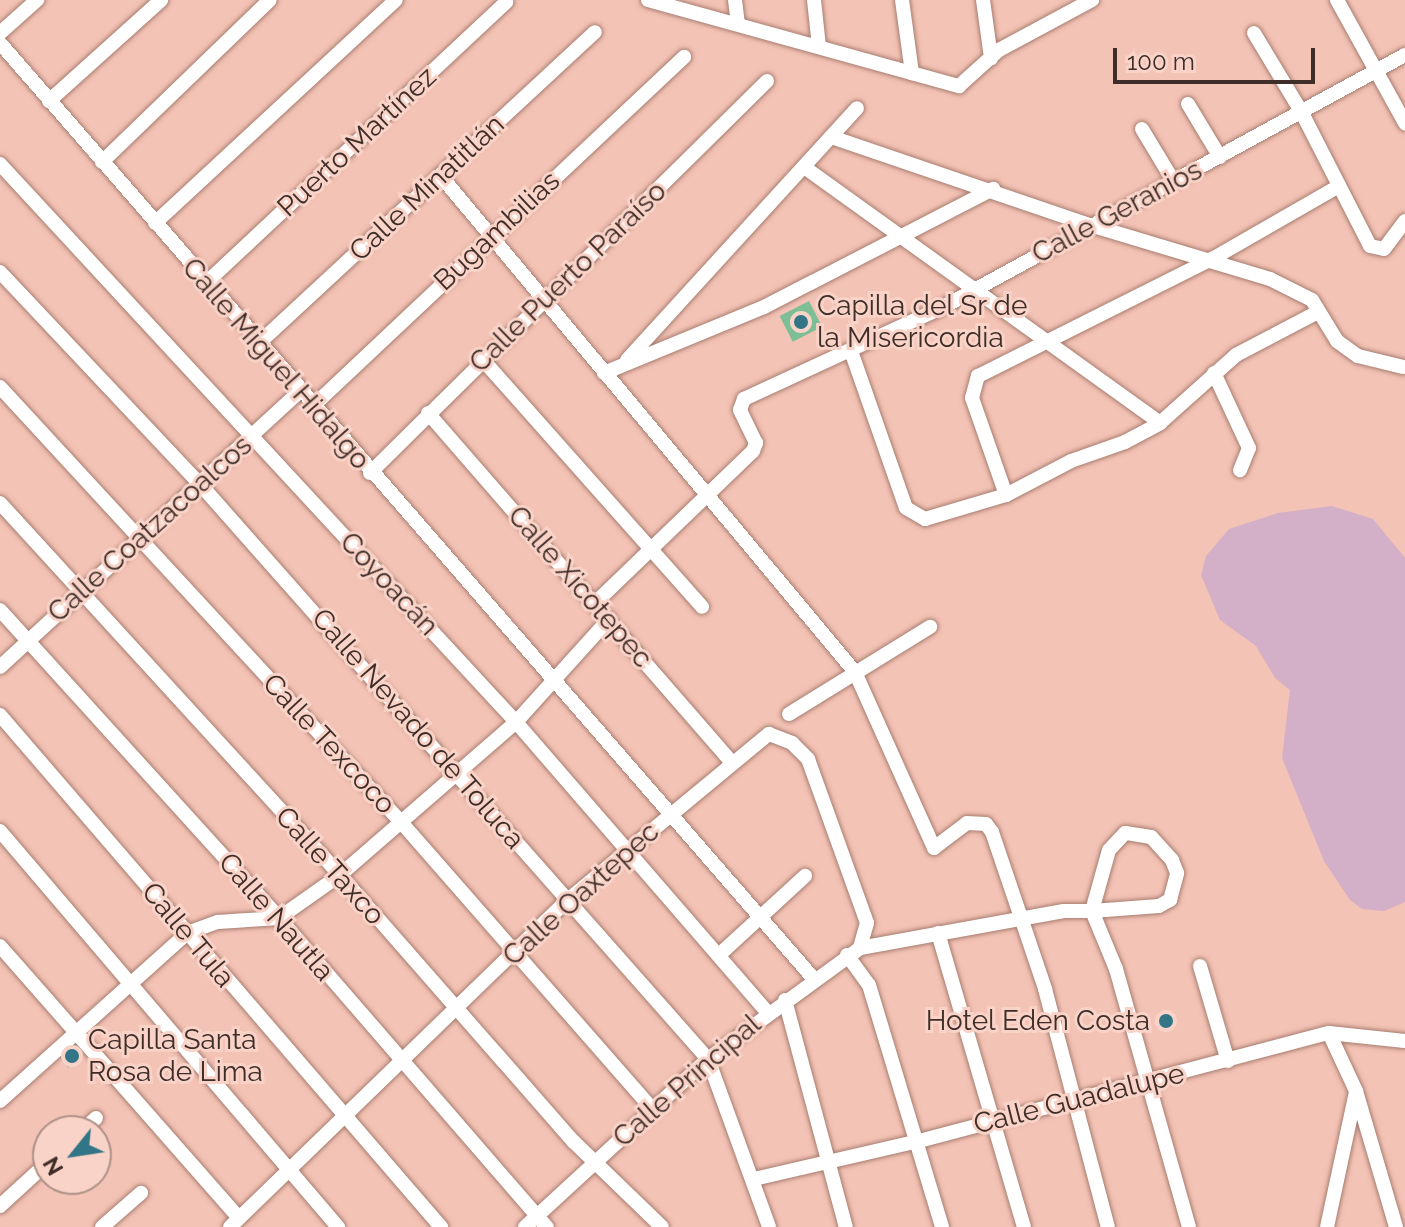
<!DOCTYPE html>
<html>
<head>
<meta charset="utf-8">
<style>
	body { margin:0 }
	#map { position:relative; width:1405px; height:1227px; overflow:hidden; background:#f3c3b5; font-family:Raleway,sans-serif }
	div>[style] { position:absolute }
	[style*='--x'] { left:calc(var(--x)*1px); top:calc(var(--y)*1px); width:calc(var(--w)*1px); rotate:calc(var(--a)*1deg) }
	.green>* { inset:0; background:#d3afc8 }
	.building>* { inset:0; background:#7dbe97; transform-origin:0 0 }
	.roads { filter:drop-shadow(0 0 2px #a87d70) drop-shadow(0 0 2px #a87d70) }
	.minor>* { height:14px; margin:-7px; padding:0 7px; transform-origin:7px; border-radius:7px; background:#fff }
	.dots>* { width:22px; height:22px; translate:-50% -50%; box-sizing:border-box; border:4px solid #f9d3c7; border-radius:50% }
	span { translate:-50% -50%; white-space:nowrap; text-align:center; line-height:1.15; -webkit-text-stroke:6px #f9d3c7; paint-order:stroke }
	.street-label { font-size:28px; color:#3f2d28 }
	.poi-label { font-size:28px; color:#3f2d28 }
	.left { translate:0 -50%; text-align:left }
	.right { translate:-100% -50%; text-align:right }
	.north { position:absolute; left:32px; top:1115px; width:80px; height:80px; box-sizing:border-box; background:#f9d3c7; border:2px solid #af9187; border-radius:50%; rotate:240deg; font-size:22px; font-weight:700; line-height:32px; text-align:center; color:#3f2d28 }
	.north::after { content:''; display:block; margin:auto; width:28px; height:36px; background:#327586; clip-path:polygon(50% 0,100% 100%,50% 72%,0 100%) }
	.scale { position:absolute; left:1113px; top:48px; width:202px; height:36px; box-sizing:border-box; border:4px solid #3f2d28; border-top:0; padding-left:10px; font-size:24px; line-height:28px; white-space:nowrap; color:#3f2d28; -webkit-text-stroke:6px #f9d3c7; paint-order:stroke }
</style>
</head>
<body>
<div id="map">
	<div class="green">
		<div style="clip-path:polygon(1332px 506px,1373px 519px,1405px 558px,1405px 902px,1384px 911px,1362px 909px,1350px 900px,1324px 861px,1282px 758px,1290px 690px,1275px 678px,1256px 646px,1220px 620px,1201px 575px,1206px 556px,1229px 529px,1278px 513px)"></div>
	</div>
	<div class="building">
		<div style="left:809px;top:301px;width:29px;height:33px;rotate:63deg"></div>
		<div style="left:75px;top:1044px;width:14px;height:20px;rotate:51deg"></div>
	</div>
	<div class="roads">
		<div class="minor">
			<div style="--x:648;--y:0;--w:323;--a:15.5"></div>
			<div style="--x:959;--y:86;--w:54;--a:-42"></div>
			<div style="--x:999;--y:50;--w:106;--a:-28.3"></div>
			<div style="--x:735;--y:0;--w:23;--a:83"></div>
			<div style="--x:814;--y:0;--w:47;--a:83.9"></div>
			<div style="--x:902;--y:0;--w:74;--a:82.2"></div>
			<div style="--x:983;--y:0;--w:59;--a:82.1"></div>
			<div style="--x:1337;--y:0;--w:141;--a:61.1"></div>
			<div style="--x:0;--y:33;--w:50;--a:-41.7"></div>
			<div style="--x:1254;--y:33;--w:93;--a:59"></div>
			<div style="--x:1302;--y:113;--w:149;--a:62.9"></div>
			<div style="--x:1370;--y:246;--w:14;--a:12"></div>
			<div style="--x:1384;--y:249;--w:35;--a:-53"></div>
			<div style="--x:0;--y:43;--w:1240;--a:48.99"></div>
			<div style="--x:49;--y:101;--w:151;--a:-42"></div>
			<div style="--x:1188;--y:104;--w:62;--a:58.9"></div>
			<div style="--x:1142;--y:129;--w:62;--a:58.9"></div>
			<div style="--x:831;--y:137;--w:274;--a:18.8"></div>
			<div style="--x:1090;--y:225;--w:188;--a:16.7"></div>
			<div style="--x:1270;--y:279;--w:47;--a:26.6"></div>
			<div style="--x:1312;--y:300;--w:48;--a:58.6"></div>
			<div style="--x:1337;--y:341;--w:26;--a:36"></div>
			<div style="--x:1358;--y:356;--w:46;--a:13.7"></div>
			<div style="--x:102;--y:162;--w:233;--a:-44"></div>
			<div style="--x:0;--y:164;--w:760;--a:47.24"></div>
			<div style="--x:516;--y:722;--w:385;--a:49.1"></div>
			<div style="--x:804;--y:167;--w:438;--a:35.7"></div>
			<div style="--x:440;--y:175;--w:647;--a:50.14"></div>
			<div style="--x:855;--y:672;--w:193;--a:65.8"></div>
			<div style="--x:934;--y:848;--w:41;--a:-37.1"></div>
			<div style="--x:967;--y:823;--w:19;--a:3"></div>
			<div style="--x:986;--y:824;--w:10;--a:53"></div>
			<div style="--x:992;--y:832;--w:166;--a:71.3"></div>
			<div style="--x:1045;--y:989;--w:246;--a:75.2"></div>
			<div style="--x:155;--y:223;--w:328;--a:-42.8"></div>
			<div style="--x:0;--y:272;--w:291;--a:46.7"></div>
			<div style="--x:200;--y:484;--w:767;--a:48.54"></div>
			<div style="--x:708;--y:1059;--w:179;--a:70"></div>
			<div style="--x:207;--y:282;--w:410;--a:-43.1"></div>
			<div style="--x:258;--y:344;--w:459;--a:-42.8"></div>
			<div style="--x:851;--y:351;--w:166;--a:70.7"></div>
			<div style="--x:906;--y:508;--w:22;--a:30"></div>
			<div style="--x:925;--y:519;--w:84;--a:-16.5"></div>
			<div style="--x:1006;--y:495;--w:73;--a:-27.6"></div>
			<div style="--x:1071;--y:461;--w:57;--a:-19.4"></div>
			<div style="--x:1125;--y:442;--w:40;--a:-28"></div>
			<div style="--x:1160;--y:423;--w:102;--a:-41.8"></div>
			<div style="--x:1236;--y:355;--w:93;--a:-27.7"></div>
			<div style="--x:483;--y:360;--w:330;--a:48.4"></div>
			<div style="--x:627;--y:360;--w:341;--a:-47.6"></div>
			<div style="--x:604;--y:373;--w:173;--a:-22.4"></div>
			<div style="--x:764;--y:307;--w:258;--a:-27.3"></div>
			<div style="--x:1214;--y:373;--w:83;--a:65"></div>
			<div style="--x:1249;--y:448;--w:24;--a:112"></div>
			<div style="--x:0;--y:387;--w:592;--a:47.33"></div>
			<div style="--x:401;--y:822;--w:380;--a:48.8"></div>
			<div style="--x:312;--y:407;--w:511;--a:-43.25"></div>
			<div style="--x:428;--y:413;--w:462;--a:49"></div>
			<div style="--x:370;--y:473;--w:558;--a:-44.64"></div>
			<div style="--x:1006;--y:495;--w:103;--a:-109.3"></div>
			<div style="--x:972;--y:398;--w:23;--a:-75"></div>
			<div style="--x:978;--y:376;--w:262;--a:-26.6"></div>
			<div style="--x:1212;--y:259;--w:146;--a:-29.9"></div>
			<div style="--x:0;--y:503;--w:504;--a:47.57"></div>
			<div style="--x:340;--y:875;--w:355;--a:48.8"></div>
			<div style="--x:574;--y:1142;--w:122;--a:44"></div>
			<div style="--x:595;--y:603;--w:219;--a:-43.9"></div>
			<div style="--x:753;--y:451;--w:9;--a:-69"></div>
			<div style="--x:756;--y:443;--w:37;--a:-116"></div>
			<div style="--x:740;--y:410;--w:12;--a:-70"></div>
			<div style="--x:744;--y:399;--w:221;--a:-24.8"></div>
			<div style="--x:945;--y:306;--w:524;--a:-28.62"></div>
			<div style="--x:0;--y:610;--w:416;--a:47.8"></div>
			<div style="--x:279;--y:918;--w:409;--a:49.1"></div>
			<div style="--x:0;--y:667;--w:406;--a:-42.6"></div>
			<div style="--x:789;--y:714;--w:166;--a:-31.7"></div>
			<div style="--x:0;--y:715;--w:676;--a:49.26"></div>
			<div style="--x:0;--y:831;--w:521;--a:49.52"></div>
			<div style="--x:938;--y:933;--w:306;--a:73.7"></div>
			<div style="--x:0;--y:946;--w:362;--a:48.7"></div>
			<div style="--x:719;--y:955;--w:117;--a:-42.6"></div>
			<div style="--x:847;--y:955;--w:37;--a:54"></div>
			<div style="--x:869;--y:985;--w:253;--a:73.2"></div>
			<div style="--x:1200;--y:966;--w:99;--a:73.6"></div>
			<div style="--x:785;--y:1000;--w:235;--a:75"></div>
			<div style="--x:1329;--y:1033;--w:64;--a:65"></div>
			<div style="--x:1356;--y:1091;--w:142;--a:73.6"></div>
			<div style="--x:0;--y:1101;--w:251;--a:-41.9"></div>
			<div style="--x:187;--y:933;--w:33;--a:-20"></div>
			<div style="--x:218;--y:922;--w:61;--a:-3.8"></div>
			<div style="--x:279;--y:918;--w:75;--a:-35.2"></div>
			<div style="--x:340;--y:875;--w:233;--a:-41"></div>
			<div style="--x:516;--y:722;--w:139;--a:-47.9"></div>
			<div style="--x:82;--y:1131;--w:19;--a:-43"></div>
			<div style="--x:754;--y:1179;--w:169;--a:-13"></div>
			<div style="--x:919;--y:1141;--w:424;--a:-14.8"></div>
			<div style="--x:1329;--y:1033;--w:76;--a:6"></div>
			<div style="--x:0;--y:1206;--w:65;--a:-42.5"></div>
			<div style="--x:102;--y:1227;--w:52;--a:-41.1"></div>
			<div style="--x:230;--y:1227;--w:470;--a:-44.1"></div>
			<div style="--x:568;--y:900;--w:261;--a:-39.6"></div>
			<div style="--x:769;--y:734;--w:25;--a:21"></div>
			<div style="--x:792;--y:743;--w:23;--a:45"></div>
			<div style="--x:808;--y:759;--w:174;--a:70.2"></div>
			<div style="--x:867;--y:923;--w:26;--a:106"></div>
			<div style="--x:525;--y:1227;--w:248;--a:-42.6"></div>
			<div style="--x:708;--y:1059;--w:188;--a:-36.1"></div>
			<div style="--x:860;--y:948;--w:207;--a:-10.3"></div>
			<div style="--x:1064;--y:911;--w:28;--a:0"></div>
			<div style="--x:1092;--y:911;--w:67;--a:-4.3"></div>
			<div style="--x:1159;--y:906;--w:13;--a:-29"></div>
			<div style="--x:1170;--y:900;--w:28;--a:-75"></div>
			<div style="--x:1177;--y:873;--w:14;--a:-111"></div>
			<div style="--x:1172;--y:860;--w:31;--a:-132"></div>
			<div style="--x:1151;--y:837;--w:26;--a:-171"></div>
			<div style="--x:1125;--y:833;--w:23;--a:133"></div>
			<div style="--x:1109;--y:850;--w:63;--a:105.6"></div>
			<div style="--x:1092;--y:911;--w:63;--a:67.5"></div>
			<div style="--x:1116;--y:969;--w:268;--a:74.2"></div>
			<div style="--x:1327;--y:1227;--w:138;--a:-77.9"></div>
		</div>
	</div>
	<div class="dots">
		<div style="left:801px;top:322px;background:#327586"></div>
		<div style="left:1166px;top:1021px;background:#327586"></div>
		<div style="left:72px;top:1056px;background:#327586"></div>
	</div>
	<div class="street-label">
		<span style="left:357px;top:142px;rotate:-43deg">Puerto Martínez</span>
		<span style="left:427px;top:188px;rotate:-43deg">Calle Minatitlán</span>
		<span style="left:1117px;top:212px;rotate:-28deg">Calle Geranios</span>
		<span style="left:497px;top:231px;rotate:-43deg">Bugambilias</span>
		<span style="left:568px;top:277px;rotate:-44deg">Calle Puerto Paraíso</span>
		<span style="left:276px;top:364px;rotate:49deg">Calle Miguel Hidalgo</span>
		<span style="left:150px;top:529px;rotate:-42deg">Calle Coatzacoalcos</span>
		<span style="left:389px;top:584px;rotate:47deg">Coyoacán</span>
		<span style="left:580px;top:587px;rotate:49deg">Calle Xicotepec</span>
		<span style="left:418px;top:729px;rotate:49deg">Calle Nevado de Toluca</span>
		<span style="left:329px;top:744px;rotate:47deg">Calle Texcoco</span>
		<span style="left:330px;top:866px;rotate:48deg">Calle Taxco</span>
		<span style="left:581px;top:894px;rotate:-42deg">Calle Oaxtepec</span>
		<span style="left:276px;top:917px;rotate:49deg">Calle Nautla</span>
		<span style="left:188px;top:935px;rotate:50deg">Calle Tula</span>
		<span style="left:687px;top:1081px;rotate:-41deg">Calle Principal</span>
		<span style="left:1079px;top:1099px;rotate:-14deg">Calle Guadalupe</span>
	</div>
	<div class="poi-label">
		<span class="left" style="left:817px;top:322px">Capilla del Sr de<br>la Misericordia</span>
		<span class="right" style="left:1150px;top:1021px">Hotel Eden Costa</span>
		<span class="left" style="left:88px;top:1056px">Capilla Santa<br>Rosa de Lima</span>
	</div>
	<div class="north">N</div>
	<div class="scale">100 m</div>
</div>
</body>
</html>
